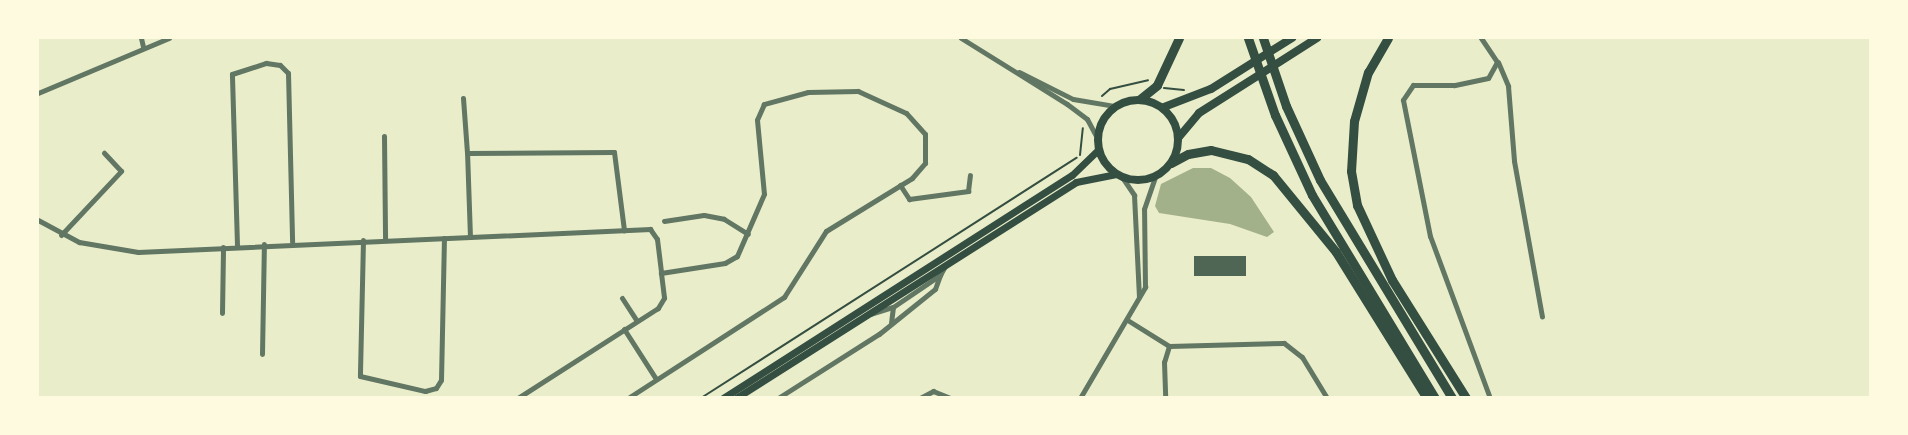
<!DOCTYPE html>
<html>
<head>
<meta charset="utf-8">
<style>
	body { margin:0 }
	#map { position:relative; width:1908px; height:435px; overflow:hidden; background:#e9edc9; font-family:"Roboto Serif",serif }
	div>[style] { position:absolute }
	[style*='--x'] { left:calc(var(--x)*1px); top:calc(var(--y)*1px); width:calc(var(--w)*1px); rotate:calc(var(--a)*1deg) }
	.water>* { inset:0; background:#a3b18a }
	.building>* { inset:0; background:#4f6655; transform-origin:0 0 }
	.path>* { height:2px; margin:-1px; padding:0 1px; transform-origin:1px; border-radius:1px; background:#344e41 }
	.minor>* { height:5px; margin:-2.5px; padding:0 2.5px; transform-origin:2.5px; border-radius:2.5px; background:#617663 }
	.secondary>* { height:7px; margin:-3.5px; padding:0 3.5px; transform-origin:3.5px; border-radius:3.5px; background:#344e41 }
	.primary>* { height:8px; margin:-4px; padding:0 4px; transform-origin:4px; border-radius:4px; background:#344e41 }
	.primary>.ring { margin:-4px; padding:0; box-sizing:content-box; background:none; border:8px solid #344e41; border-radius:50% }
	.trunk>* { height:9px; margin:-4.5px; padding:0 4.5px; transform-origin:4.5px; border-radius:4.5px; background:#344e41 }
	span { translate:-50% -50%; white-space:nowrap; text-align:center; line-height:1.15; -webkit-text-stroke:5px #fefae0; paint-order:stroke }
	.frame { position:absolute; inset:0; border:39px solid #fefae0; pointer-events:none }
</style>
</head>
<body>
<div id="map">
	<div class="water">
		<div style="clip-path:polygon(1193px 168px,1211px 168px,1230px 178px,1251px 197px,1274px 232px,1267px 237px,1230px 224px,1159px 213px,1155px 206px,1161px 184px)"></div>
	</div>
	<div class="building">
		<div style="left:1246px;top:256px;width:20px;height:52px;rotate:90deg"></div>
	</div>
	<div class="path">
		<div style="--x:1164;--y:88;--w:20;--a:6"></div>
		<div style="--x:1102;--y:96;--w:11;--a:-41"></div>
		<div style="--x:1110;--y:89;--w:39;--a:-13"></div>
		<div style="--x:1080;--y:155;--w:27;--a:-84"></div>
		<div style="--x:701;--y:398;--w:446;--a:-32.6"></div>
	</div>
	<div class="minor">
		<div style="--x:141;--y:38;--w:9;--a:77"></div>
		<div style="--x:961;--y:38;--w:125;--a:31.9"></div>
		<div style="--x:1067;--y:104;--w:25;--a:37"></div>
		<div style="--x:1087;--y:119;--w:24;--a:62"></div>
		<div style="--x:1481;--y:38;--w:29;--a:56"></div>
		<div style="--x:1497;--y:62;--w:18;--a:119"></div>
		<div style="--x:1488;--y:78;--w:35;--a:168"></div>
		<div style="--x:1454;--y:85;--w:41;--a:180"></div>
		<div style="--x:1413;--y:85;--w:18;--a:124"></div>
		<div style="--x:1403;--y:100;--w:139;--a:78.8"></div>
		<div style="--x:1430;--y:236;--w:173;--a:69.7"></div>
		<div style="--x:1498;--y:62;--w:26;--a:67"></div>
		<div style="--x:1508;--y:86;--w:75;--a:85.4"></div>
		<div style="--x:1514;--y:161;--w:158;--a:79.8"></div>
		<div style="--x:1019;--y:72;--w:60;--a:26.6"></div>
		<div style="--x:1073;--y:99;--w:43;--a:9.5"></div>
		<div style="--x:38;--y:93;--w:142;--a:-22.8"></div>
		<div style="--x:463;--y:98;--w:55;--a:85.8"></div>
		<div style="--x:384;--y:136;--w:104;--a:89.4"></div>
		<div style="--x:1122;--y:177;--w:22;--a:56"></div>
		<div style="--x:1134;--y:195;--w:102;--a:87.2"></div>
		<div style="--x:900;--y:185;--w:17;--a:57"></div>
		<div style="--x:909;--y:199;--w:60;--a:-7.7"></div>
		<div style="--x:968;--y:191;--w:16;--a:-83"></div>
		<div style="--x:38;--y:220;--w:47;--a:28.2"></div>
		<div style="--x:79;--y:242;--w:60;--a:9.6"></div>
		<div style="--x:138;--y:252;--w:513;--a:-2.57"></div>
		<div style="--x:650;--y:229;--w:12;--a:55"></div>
		<div style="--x:657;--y:239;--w:34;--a:83"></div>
		<div style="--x:661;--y:273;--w:25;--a:83"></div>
		<div style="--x:664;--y:298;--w:12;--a:121"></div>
		<div style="--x:658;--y:308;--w:166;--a:147.3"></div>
		<div style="--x:664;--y:221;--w:40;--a:-8.5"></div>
		<div style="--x:704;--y:215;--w:20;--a:11"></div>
		<div style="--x:724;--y:219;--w:28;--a:32"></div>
		<div style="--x:61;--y:235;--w:88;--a:-46.8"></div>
		<div style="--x:121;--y:171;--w:25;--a:-133"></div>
		<div style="--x:470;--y:237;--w:84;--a:-92"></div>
		<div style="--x:467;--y:153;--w:147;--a:-0.4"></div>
		<div style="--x:614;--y:152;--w:79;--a:82.7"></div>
		<div style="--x:363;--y:240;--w:136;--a:91.3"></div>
		<div style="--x:360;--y:376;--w:67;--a:13"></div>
		<div style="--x:425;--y:391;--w:11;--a:-15"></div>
		<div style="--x:436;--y:388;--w:9;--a:-58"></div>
		<div style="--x:441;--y:380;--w:142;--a:-88.8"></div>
		<div style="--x:237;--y:245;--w:171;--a:-91.7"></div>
		<div style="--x:232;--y:74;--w:36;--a:-18"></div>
		<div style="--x:266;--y:63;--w:14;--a:8"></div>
		<div style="--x:280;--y:65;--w:11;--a:45"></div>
		<div style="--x:288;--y:73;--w:169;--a:88.6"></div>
		<div style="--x:622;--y:298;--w:27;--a:57"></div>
		<div style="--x:222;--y:313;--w:66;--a:-89.1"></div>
		<div style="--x:870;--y:314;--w:24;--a:-17"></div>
		<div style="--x:893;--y:307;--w:57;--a:-34.2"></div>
		<div style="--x:940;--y:275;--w:10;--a:-61"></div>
		<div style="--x:1129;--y:321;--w:47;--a:32"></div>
		<div style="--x:1169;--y:346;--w:17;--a:107"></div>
		<div style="--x:1164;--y:362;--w:36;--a:88"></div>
		<div style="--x:891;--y:323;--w:16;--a:-83"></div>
		<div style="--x:624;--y:329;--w:59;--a:57.4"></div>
		<div style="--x:1169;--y:346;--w:115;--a:-1.5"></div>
		<div style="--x:1284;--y:343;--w:23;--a:38"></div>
		<div style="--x:1302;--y:357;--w:48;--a:58.6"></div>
		<div style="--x:262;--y:354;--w:110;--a:-89"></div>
		<div style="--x:628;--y:398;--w:186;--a:-32.9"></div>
		<div style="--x:784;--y:297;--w:78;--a:-57.5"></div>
		<div style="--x:826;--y:231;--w:101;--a:-31.6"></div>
		<div style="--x:912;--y:178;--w:20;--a:-49"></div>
		<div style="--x:925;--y:163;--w:29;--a:-90"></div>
		<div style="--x:925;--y:134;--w:28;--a:-132"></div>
		<div style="--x:906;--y:113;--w:53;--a:-155.4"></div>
		<div style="--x:858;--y:91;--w:50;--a:178.9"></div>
		<div style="--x:808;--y:92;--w:46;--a:164.7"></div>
		<div style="--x:764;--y:104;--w:17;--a:114"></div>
		<div style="--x:757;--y:120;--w:74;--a:84.6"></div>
		<div style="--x:764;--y:194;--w:68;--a:113.5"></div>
		<div style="--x:737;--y:256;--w:14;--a:150"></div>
		<div style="--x:725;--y:263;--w:65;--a:171.1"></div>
		<div style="--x:778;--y:398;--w:120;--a:-32.4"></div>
		<div style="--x:879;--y:334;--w:72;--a:-38.8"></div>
		<div style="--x:935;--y:289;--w:15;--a:-70"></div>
		<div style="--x:920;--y:398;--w:15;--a:-28"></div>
		<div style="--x:933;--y:391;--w:18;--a:22"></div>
		<div style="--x:1080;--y:398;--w:129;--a:-59.6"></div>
		<div style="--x:1145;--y:287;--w:78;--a:-90.7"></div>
		<div style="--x:1144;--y:209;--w:34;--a:-71"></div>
	</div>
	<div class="secondary">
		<div style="--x:723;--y:398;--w:414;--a:-32.6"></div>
		<div style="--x:1072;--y:175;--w:37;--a:-44"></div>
		<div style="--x:736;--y:398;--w:403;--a:-32.4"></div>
		<div style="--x:1076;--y:182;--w:41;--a:-11.3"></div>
	</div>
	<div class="primary">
		<div class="ring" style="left:1098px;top:100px;width:72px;height:72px"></div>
		<div style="--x:1164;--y:107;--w:50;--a:-21"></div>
		<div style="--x:1211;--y:89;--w:96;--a:-32.2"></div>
		<div style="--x:1179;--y:137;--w:31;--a:-50"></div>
		<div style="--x:1199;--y:113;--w:140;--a:-32.4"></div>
	</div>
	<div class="trunk">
		<div style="--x:1248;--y:38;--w:82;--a:70.7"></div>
		<div style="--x:1275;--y:115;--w:88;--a:65.2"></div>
		<div style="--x:1312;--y:195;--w:237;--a:58.8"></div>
		<div style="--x:1263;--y:38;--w:72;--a:71.3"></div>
		<div style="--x:1286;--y:106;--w:81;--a:65.3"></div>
		<div style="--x:1320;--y:180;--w:255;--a:58.8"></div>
		<div style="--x:1388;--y:38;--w:39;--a:120"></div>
		<div style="--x:1368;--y:72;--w:51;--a:105.9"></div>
		<div style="--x:1354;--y:121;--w:50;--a:93.4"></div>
		<div style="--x:1351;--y:171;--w:35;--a:80"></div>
		<div style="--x:1357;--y:205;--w:83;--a:65"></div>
		<div style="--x:1392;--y:280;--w:139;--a:57.9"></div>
		<div style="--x:1140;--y:99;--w:22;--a:-39"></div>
		<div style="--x:1157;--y:85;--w:52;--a:-64.9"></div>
		<div style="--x:1171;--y:163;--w:19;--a:-28"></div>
		<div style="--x:1188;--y:154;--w:23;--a:-10"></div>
		<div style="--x:1211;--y:150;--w:38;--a:14"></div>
		<div style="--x:1248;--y:159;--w:30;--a:33"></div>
		<div style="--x:1273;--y:175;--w:99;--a:50.7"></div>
		<div style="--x:1336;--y:252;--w:172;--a:58.1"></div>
	</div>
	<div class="frame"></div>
</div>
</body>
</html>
